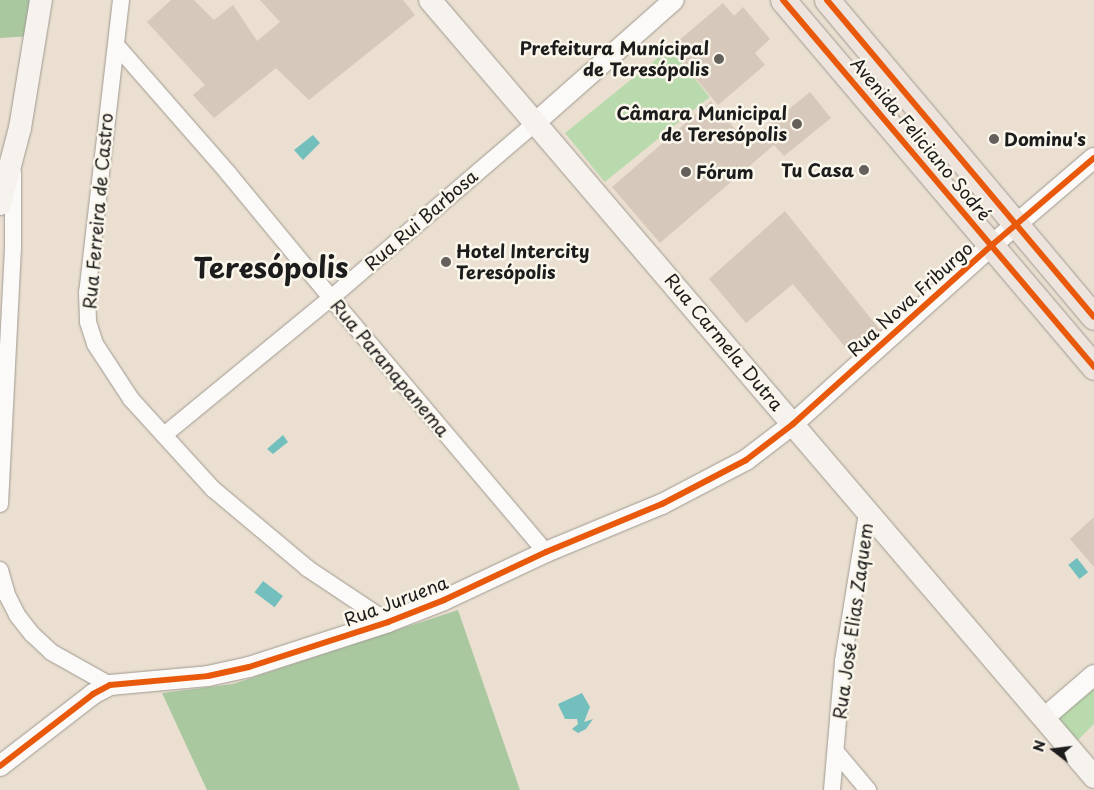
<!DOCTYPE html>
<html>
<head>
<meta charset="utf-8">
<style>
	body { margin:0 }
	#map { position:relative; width:1094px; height:790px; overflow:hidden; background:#eadfd0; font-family:"Playpen Sans",sans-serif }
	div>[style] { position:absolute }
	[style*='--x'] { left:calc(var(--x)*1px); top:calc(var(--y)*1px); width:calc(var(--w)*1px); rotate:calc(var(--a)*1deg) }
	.green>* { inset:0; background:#b9daac; transform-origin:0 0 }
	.forest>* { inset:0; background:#a9c8a0 }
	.water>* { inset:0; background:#73bfbe; transform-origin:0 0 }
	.building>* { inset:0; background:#d6c8ba }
	.roads { filter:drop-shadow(0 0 1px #9f9991) drop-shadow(0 0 1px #9f9991) }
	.minor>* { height:16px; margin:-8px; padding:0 8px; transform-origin:8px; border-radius:8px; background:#fcfaf8 }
	.tertiary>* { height:20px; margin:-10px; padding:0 10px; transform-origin:10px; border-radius:10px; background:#fcfaf8 }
	.secondary>* { height:22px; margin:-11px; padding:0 11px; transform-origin:11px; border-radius:11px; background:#f6f2ed }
	.primary>* { height:25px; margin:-12.5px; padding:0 12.5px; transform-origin:12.5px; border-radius:12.5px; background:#ede5dd }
	.cycleway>* { height:6px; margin:-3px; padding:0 3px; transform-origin:3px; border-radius:3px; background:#e8590c }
	.dots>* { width:14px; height:14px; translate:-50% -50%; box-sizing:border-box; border:2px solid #fbf7ec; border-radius:50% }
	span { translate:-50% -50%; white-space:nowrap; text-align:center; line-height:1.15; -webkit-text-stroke:5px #fbf7ec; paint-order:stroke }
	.poi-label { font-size:18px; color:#1c1c1c; font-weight:700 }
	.right { translate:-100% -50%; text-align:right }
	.left { translate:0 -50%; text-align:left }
	.street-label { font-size:18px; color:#1c1c1c }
	.town-label { font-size:28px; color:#1c1c1c; font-weight:700 }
	.north { position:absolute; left:1029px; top:725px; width:50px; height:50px; -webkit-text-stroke:4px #fbf7ec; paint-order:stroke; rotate:285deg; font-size:14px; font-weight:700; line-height:20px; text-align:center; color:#1c1c1c }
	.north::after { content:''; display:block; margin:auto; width:18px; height:22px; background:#1c1c1c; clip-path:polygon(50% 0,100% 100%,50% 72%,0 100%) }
</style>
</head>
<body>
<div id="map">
	<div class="green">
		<div style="left:670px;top:48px;width:63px;height:135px;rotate:51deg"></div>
		<div style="clip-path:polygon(1094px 686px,1094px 724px,1077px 741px,1057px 720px)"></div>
	</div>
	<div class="forest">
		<div style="clip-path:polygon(0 0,38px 0,32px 36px,0 38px)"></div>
		<div style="clip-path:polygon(458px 610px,520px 790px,207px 790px,162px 693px,233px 684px)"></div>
	</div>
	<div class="water">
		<div style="clip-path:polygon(313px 135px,320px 143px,303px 160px,294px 150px)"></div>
		<div style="clip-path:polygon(283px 435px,288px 442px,273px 454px,267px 449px)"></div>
		<div style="left:1077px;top:558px;width:18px;height:11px;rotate:52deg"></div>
		<div style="left:263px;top:581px;width:25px;height:14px;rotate:37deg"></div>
		<div style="clip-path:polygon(582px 693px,590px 707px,584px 722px,593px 719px,586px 729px,578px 733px,572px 729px,578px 724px,577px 719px,565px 719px,558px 704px)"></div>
	</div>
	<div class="building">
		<div style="clip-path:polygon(171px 0,194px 0,214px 20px,233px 5px,257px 41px,280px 22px,260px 0,403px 0,415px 15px,309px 100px,276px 68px,214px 118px,193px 95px,205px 85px,147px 22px)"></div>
		<div style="clip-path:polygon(723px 3px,734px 16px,743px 7px,770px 39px,755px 53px,765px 65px,718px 105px,670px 48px)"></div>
		<div style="clip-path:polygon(810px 92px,831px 118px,784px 156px,774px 145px,660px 243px,612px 187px,711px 101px,747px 143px)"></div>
		<div style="clip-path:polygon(785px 211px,880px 330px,851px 354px,793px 284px,746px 323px,709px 279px)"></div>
		<div style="clip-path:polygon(1094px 517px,1094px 567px,1070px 539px)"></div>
	</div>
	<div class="roads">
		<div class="minor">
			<div style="--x:121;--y:0;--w:294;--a:96.6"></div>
			<div style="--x:87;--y:292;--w:30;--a:88"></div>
			<div style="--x:88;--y:322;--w:23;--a:72"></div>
			<div style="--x:95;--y:344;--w:66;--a:56.8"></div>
			<div style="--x:131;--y:399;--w:122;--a:47.7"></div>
			<div style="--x:213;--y:489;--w:123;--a:40"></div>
			<div style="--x:307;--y:568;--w:97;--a:33.7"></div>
			<div style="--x:117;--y:46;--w:169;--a:48.8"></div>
			<div style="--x:228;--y:173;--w:162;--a:50.5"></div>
			<div style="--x:331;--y:298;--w:333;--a:49.8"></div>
			<div style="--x:164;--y:435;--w:216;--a:-39.4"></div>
			<div style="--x:331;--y:298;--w:270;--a:-40.6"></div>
			<div style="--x:0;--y:504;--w:258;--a:-87.1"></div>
			<div style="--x:13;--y:246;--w:73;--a:-90"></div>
			<div style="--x:0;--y:570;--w:26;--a:74"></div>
			<div style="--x:7;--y:595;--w:22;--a:63"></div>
			<div style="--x:17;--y:615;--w:24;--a:52"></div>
			<div style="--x:32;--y:634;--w:26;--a:43"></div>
			<div style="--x:51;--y:652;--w:68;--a:29.2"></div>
			<div style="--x:836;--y:752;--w:50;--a:49.9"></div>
			<div style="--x:832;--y:790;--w:129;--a:-85.1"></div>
			<div style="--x:843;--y:661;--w:150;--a:-80.8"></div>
		</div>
		<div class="tertiary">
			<div style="--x:536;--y:122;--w:184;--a:-41.5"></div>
			<div style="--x:1044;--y:718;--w:66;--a:-40.7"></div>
			<div style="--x:0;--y:766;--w:118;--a:-37.7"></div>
			<div style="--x:93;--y:694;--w:19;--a:-28"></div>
			<div style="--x:110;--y:685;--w:98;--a:-5.2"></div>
			<div style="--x:208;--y:676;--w:42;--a:-12.4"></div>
			<div style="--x:249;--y:667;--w:146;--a:-17.9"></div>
			<div style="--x:388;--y:622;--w:60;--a:-21.4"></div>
			<div style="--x:444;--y:600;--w:113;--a:-25.2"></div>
			<div style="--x:546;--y:552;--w:126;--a:-22.5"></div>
			<div style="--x:662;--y:504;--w:95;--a:-27.6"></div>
			<div style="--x:746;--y:460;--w:59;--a:-37.5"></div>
			<div style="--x:793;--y:424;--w:268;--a:-42"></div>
			<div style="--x:992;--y:245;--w:134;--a:-40.5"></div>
		</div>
		<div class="secondary">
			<div style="--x:430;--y:0;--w:1022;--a:49.48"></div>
			<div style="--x:0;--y:204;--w:79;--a:-75.3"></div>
			<div style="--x:20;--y:128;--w:130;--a:-80.7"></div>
		</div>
		<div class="primary">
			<div style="--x:783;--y:0;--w:481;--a:49.7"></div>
			<div style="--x:827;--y:0;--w:414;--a:49.9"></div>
		</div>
	</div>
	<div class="cycleway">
		<div style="--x:783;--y:0;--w:481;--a:49.7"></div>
		<div style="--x:827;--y:0;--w:414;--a:49.9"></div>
		<div style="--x:0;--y:766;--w:118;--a:-37.7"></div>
		<div style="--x:93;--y:694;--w:19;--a:-28"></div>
		<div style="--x:110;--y:685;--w:98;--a:-5.2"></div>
		<div style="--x:208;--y:676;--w:42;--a:-12.4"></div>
		<div style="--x:249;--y:667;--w:146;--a:-17.9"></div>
		<div style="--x:388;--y:622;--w:60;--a:-21.4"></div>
		<div style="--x:444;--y:600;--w:113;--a:-25.2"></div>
		<div style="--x:546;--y:552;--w:126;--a:-22.5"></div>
		<div style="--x:662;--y:504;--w:95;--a:-27.6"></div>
		<div style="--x:746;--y:460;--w:59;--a:-37.5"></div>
		<div style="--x:793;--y:424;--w:268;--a:-42"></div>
		<div style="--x:992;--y:245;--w:134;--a:-40.5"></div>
	</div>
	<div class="dots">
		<div style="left:719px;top:59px;background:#64605b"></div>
		<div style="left:797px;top:124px;background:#64605b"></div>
		<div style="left:994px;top:139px;background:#64605b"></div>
		<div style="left:864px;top:170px;background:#64605b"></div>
		<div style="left:686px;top:172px;background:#64605b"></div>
		<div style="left:446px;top:262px;background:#64605b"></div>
	</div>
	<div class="poi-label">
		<span class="right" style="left:709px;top:59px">Prefeitura Munícipal<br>de Teresópolis</span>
		<span class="right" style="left:787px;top:124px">Câmara Municipal<br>de Teresópolis</span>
		<span class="left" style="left:1004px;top:139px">Dominu's</span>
		<span class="right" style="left:854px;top:170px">Tu Casa</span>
		<span class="left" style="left:696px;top:172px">Fórum</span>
		<span class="left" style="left:456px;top:262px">Hotel Intercity<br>Teresópolis</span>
	</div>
	<div class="street-label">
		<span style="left:921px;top:139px;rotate:50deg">Avenida Feliciano Sodré</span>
		<span style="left:98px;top:211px;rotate:-85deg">Rua Ferreira de Castro</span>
		<span style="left:421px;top:220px;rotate:-41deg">Rua Rui Barbosa</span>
		<span style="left:910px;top:299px;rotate:-42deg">Rua Nova Friburgo</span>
		<span style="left:724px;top:342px;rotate:50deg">Rua Carmela Dutra</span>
		<span style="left:390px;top:368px;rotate:50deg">Rua Paranapanema</span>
		<span style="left:396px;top:601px;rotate:-21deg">Rua Juruena</span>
		<span style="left:853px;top:621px;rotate:-82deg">Rua José Elias Zaquem</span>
	</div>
	<div class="town-label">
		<span style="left:271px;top:267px">Teresópolis</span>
	</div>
	<div class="north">N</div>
</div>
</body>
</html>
